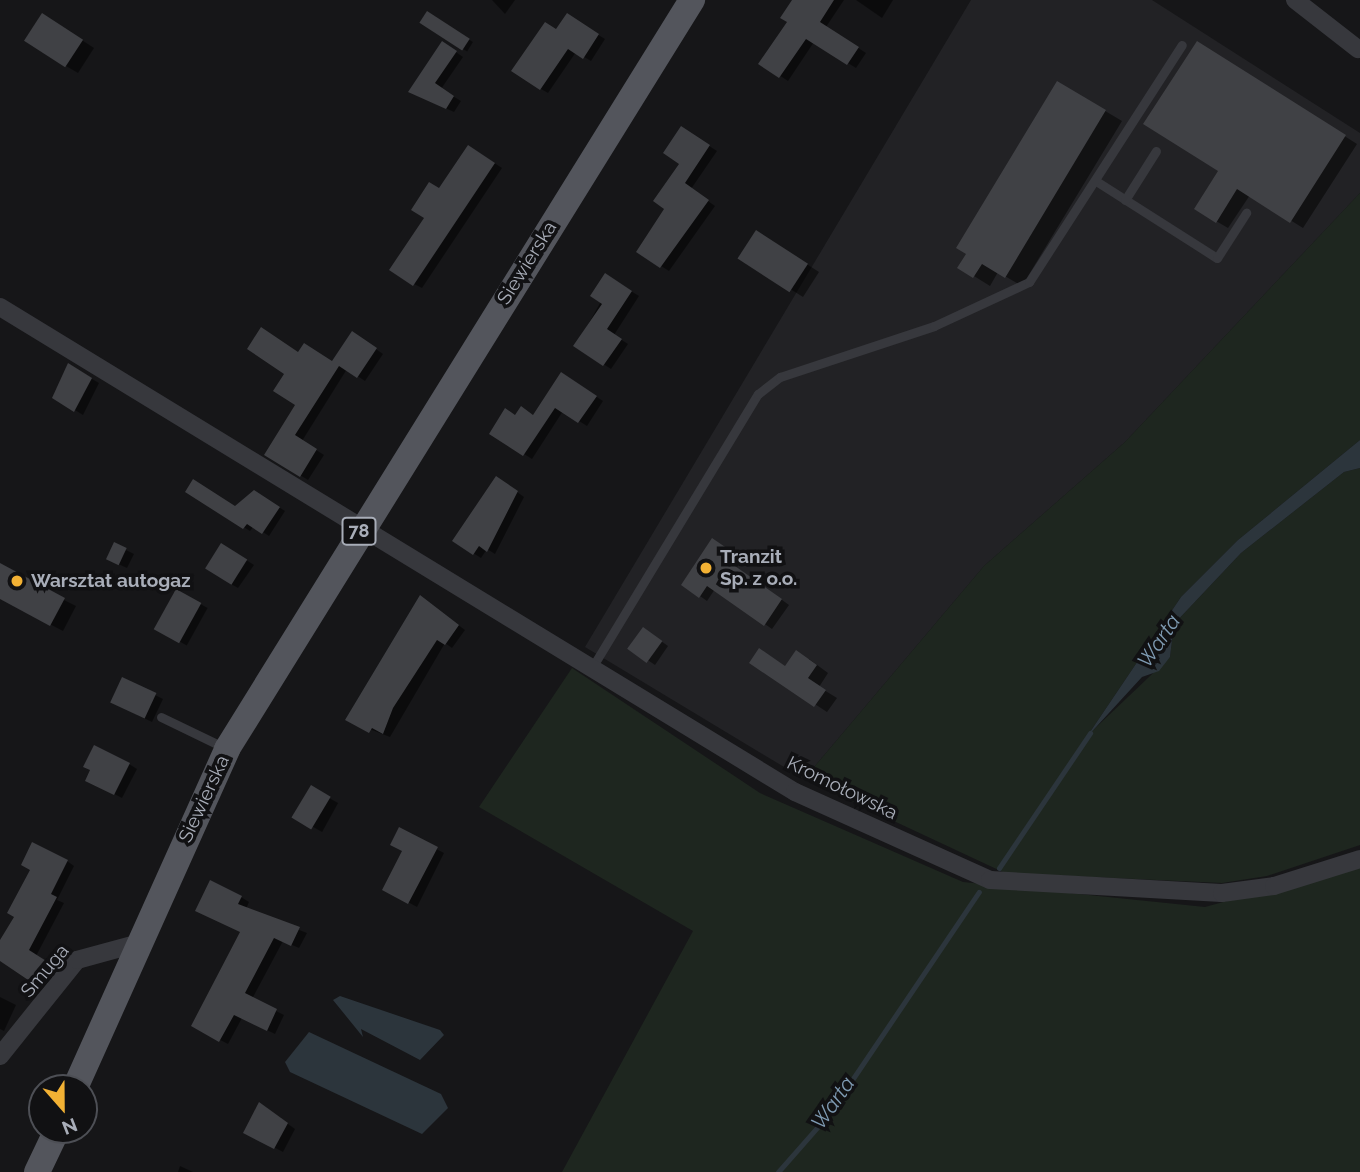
<!DOCTYPE html>
<html>
<head>
<meta charset="utf-8">
<style>
	body { margin:0 }
	#map { position:relative; width:1360px; height:1172px; overflow:hidden; background:#161618; font-family:Raleway,sans-serif }
	div>[style] { position:absolute }
	[style*='--x'] { left:calc(var(--x)*1px); top:calc(var(--y)*1px); width:calc(var(--w)*1px); rotate:calc(var(--a)*1deg) }
	.built>* { inset:0; background:#222225 }
	.green>* { inset:0; background:#1e261f }
	.water>* { inset:0; background:#2c353c }
	.shadow>* { inset:0; background:#0007; transform-origin:0 0 }
	.stream>* { height:5px; margin:-2.5px; padding:0 2.5px; transform-origin:2.5px; border-radius:2.5px; background:#2c353c }
	.building>* { inset:0; background:#404145; transform-origin:0 0 }
	.service>* { height:9px; margin:-4.5px; padding:0 4.5px; transform-origin:4.5px; border-radius:4.5px; background:#37383d }
	.minor>* { height:18px; margin:-9px; padding:0 9px; transform-origin:9px; border-radius:9px; background:#37383d }
	.primary>* { height:26px; margin:-13px; padding:0 13px; transform-origin:13px; border-radius:13px; background:#53555c }
	.dots>* { width:19px; height:19px; translate:-50% -50%; box-sizing:border-box; border:4px solid #111113; border-radius:50% }
	span { translate:-50% -50%; white-space:nowrap; text-align:center; line-height:1.15; -webkit-text-stroke:7px #111113; paint-order:stroke }
	.shield-label span { padding:2px 5px; background:#111113; border:2px solid; border-radius:5px; -webkit-text-stroke-width:0 }
	.shield-label { font-size:18px; color:#a8adb8; font-weight:700 }
	.street-label { font-size:19px; color:#a8adb8 }
	.poi-label { font-size:19px; color:#a8adb8; font-weight:700 }
	.left { translate:0 -50%; text-align:left }
	.water-label { font-size:21px; color:#7f9bb3; font-style:italic }
	.north { position:absolute; left:28px; top:1074px; width:70px; height:70px; box-sizing:border-box; background:#111113; border:2px solid #4d4f55; border-radius:50%; rotate:159deg; font-size:19px; font-weight:700; line-height:28px; text-align:center; color:#a8adb8 }
	.north::after { content:''; display:block; margin:auto; width:24px; height:32px; background:#f2b134; clip-path:polygon(50% 0,100% 100%,50% 72%,0 100%) }
</style>
</head>
<body>
<div id="map">
	<div class="built">
		<div style="clip-path:polygon(971px 0,1152px 0,1360px 133px,1360px 193px,1125px 442px,984px 566px,804px 779px,585px 647px)"></div>
	</div>
	<div class="green">
		<div style="clip-path:polygon(1360px 193px,1360px 440px,1238px 540px,1181px 597px,1088px 735px,1170px 657px,1174px 624px,1241px 553px,1344px 472px,1360px 468px,1360px 845px,1267px 876px,1222px 883px,1005px 873px,804px 779px,984px 566px,1125px 442px)"></div>
		<div style="clip-path:polygon(572px 668px,760px 793px,963px 882px,1205px 907px,1360px 865px,1360px 1172px,562px 1172px,693px 931px,479px 807px)"></div>
	</div>
	<div class="water">
		<div style="clip-path:polygon(1360px 440px,1360px 468px,1344px 472px,1241px 553px,1174px 624px,1170px 657px,1159px 671px,1142px 677px,1086px 738px,1181px 597px,1238px 540px)"></div>
		<div style="clip-path:polygon(340px 996px,440px 1030px,444px 1035px,420px 1060px,361px 1029px,363px 1037px,333px 1000px)"></div>
		<div style="clip-path:polygon(309px 1032px,441px 1094px,448px 1108px,422px 1134px,290px 1072px,285px 1062px)"></div>
	</div>
	<div class="shadow">
		<div style="clip-path:polygon(492px 0,515px 0,505px 14px)"></div>
		<div style="clip-path:polygon(795px 0,844px 0,826px 27px,866px 53px,856px 68px,814px 42px,788px 81px,761px 63px,789px 22px)"></div>
		<div style="clip-path:polygon(856px 0,893px 0,882px 18px)"></div>
		<div style="left:428px;top:14px;width:53px;height:11px;rotate:32deg"></div>
		<div style="clip-path:polygon(567px 16px,605px 39px,591px 61px,576px 52px,548px 93px,541px 89px)"></div>
		<div style="clip-path:polygon(54px 22px,94px 48px,78px 73px,66px 66px)"></div>
		<div style="clip-path:polygon(450px 48px,463px 57px,441px 89px,461px 101px,454px 112px,418px 96px)"></div>
		<div style="clip-path:polygon(1209px 50px,1357px 144px,1303px 228px,1250px 195px,1228px 228px,1216px 221px,1220px 171px)"></div>
		<div style="clip-path:polygon(1058px 83px,1122px 121px,1022px 286px,998px 272px,990px 286px,974px 276px)"></div>
		<div style="clip-path:polygon(689px 133px,717px 151px,691px 189px,715px 206px,669px 271px,639px 252px,666px 208px)"></div>
		<div style="clip-path:polygon(476px 151px,502px 168px,422px 288px,414px 284px,426px 218px,440px 190px)"></div>
		<div style="clip-path:polygon(769px 240px,819px 272px,803px 297px,741px 258px)"></div>
		<div style="clip-path:polygon(613px 280px,639px 296px,614px 335px,628px 344px,611px 369px,576px 346px)"></div>
		<div style="clip-path:polygon(360px 338px,383px 354px,365px 381px,347px 369px,302px 441px,324px 455px,308px 480px,266px 454px,298px 405px,286px 373px,299px 354px,332px 363px)"></div>
		<div style="clip-path:polygon(68px 365px,99px 383px,83px 415px,54px 397px)"></div>
		<div style="clip-path:polygon(569px 379px,603px 401px,587px 426px,563px 411px,532px 459px,491px 433px,516px 417px,534px 417px)"></div>
		<div style="clip-path:polygon(503px 482px,524px 497px,495px 554px,487px 549px,481px 558px,454px 541px)"></div>
		<div style="clip-path:polygon(187px 491px,236px 508px,255px 492px,285px 511px,269px 536px,254px 526px,250px 531px)"></div>
		<div style="clip-path:polygon(721px 545px,737px 556px,732px 564px,789px 605px,772px 629px,715px 589px,707px 601px,700px 596px)"></div>
		<div style="clip-path:polygon(229px 549px,254px 565px,238px 588px,231px 584px)"></div>
		<div style="clip-path:polygon(126px 550px,134px 554px,127px 568px,116px 563px)"></div>
		<div style="clip-path:polygon(0 568px,76px 606px,63px 631px,0 598px)"></div>
		<div style="left:177px;top:591px;width:35px;height:43px;rotate:29deg"></div>
		<div style="clip-path:polygon(427px 602px,465px 630px,452px 648px,445px 643px,390px 737px,354px 723px)"></div>
		<div style="clip-path:polygon(651px 634px,668px 646px,655px 665px,630px 648px)"></div>
		<div style="clip-path:polygon(809px 659px,828px 673px,819px 687px,837px 698px,827px 712px,752px 663px,787px 667px)"></div>
		<div style="clip-path:polygon(123px 679px,163px 699px,152px 722px,119px 706px)"></div>
		<div style="clip-path:polygon(129px 764px,137px 769px,122px 798px,95px 784px,92px 770px)"></div>
		<div style="left:311px;top:788px;width:31px;height:33px;rotate:29deg"></div>
		<div style="clip-path:polygon(400px 830px,444px 853px,417px 907px,384px 889px,404px 851px)"></div>
		<div style="clip-path:polygon(67px 861px,74px 866px,57px 900px,64px 903px,36px 956px,61px 971px,48px 991px,0 960px,0 944px)"></div>
		<div style="clip-path:polygon(241px 897px,249px 902px,246px 909px,307px 933px,299px 948px,283px 941px,252px 999px,284px 1015px,275px 1034px,242px 1018px,228px 1044px,193px 1026px,242px 932px,205px 914px)"></div>
		<div style="clip-path:polygon(0 997px,16px 1005px,4px 1031px,0 1029px)"></div>
		<div style="clip-path:polygon(260px 1104px,295px 1129px,283px 1152px,245px 1132px)"></div>
		<div style="clip-path:polygon(180px 1166px,193px 1172px,178px 1172px)"></div>
	</div>
	<div class="stream">
		<div style="--x:999;--y:868;--w:163;--a:-56"></div>
		<div style="--x:778;--y:1172;--w:77;--a:-48.7"></div>
		<div style="--x:829;--y:1114;--w:268;--a:-56"></div>
	</div>
	<div class="building">
		<div style="clip-path:polygon(792px 0,834px 0,820px 22px,859px 47px,847px 65px,806px 39px,779px 78px,758px 64px,787px 22px,780px 18px)"></div>
		<div style="left:427px;top:11px;width:51px;height:14px;rotate:33deg"></div>
		<div style="left:42px;top:13px;width:49px;height:33px;rotate:33deg"></div>
		<div style="clip-path:polygon(567px 13px,599px 34px,583px 59px,568px 49px,540px 90px,511px 71px,545px 22px,556px 29px)"></div>
		<div style="clip-path:polygon(442px 41px,457px 51px,435px 83px,454px 96px,446px 109px,408px 92px)"></div>
		<div style="clip-path:polygon(1197px 41px,1346px 135px,1290px 223px,1237px 189px,1216px 223px,1194px 209px,1218px 171px,1143px 124px)"></div>
		<div style="clip-path:polygon(1057px 81px,1106px 110px,1005px 278px,982px 264px,973px 278px,957px 268px,966px 254px,956px 248px)"></div>
		<div style="clip-path:polygon(681px 126px,710px 145px,685px 183px,709px 200px,660px 268px,636px 252px,664px 209px,653px 201px,679px 164px,663px 153px)"></div>
		<div style="clip-path:polygon(468px 145px,495px 163px,413px 286px,389px 270px,424px 218px,411px 210px,429px 182px,439px 188px)"></div>
		<div style="left:756px;top:230px;width:62px;height:34px;rotate:33deg"></div>
		<div style="clip-path:polygon(605px 273px,632px 291px,607px 329px,622px 339px,603px 366px,573px 346px,602px 304px,590px 296px)"></div>
		<div style="clip-path:polygon(261px 327px,298px 352px,304px 343px,332px 361px,352px 331px,377px 348px,357px 378px,339px 366px,295px 435px,317px 449px,300px 477px,264px 455px,295px 405px,273px 391px,284px 374px,247px 349px)"></div>
		<div style="clip-path:polygon(68px 363px,92px 378px,74px 412px,52px 398px)"></div>
		<div style="clip-path:polygon(561px 372px,597px 396px,578px 423px,555px 408px,523px 456px,489px 434px,505px 408px,515px 415px,521px 406px,533px 415px)"></div>
		<div style="clip-path:polygon(496px 476px,518px 491px,487px 552px,479px 546px,473px 555px,452px 541px)"></div>
		<div style="clip-path:polygon(193px 479px,235px 506px,254px 490px,280px 507px,262px 534px,247px 524px,243px 529px,185px 492px)"></div>
		<div style="clip-path:polygon(712px 538px,731px 551px,725px 559px,782px 599px,764px 626px,707px 586px,699px 598px,681px 585px)"></div>
		<div style="left:114px;top:542px;width:14px;height:19px;rotate:25deg"></div>
		<div style="left:221px;top:543px;width:31px;height:30px;rotate:32deg"></div>
		<div style="clip-path:polygon(0 563px,65px 598px,50px 626px,0 599px)"></div>
		<div style="left:176px;top:589px;width:29px;height:46px;rotate:29deg"></div>
		<div style="clip-path:polygon(420px 595px,459px 625px,445px 645px,437px 640px,393px 708px,383px 734px,372px 728px,369px 733px,345px 720px)"></div>
		<div style="left:643px;top:627px;width:24px;height:27px;rotate:36deg"></div>
		<div style="clip-path:polygon(759px 648px,785px 666px,796px 650px,817px 665px,808px 678px,826px 690px,814px 707px,749px 663px)"></div>
		<div style="left:122px;top:677px;width:38px;height:28px;rotate:25deg"></div>
		<div style="clip-path:polygon(94px 745px,130px 763px,114px 795px,85px 781px,90px 770px,83px 767px)"></div>
		<div style="left:311px;top:785px;width:23px;height:38px;rotate:31deg"></div>
		<div style="clip-path:polygon(399px 827px,438px 847px,408px 904px,382px 890px,402px 851px,390px 845px)"></div>
		<div style="clip-path:polygon(32px 842px,68px 860px,51px 894px,57px 897px,29px 950px,54px 966px,40px 988px,0 961px,0 940px,14px 917px,7px 913px,30px 870px,21px 865px)"></div>
		<div style="clip-path:polygon(210px 880px,242px 896px,238px 904px,300px 927px,291px 946px,274px 938px,245px 993px,277px 1009px,267px 1031px,234px 1015px,219px 1042px,191px 1026px,240px 932px,195px 911px)"></div>
		<div style="clip-path:polygon(259px 1102px,288px 1123px,274px 1149px,243px 1133px)"></div>
	</div>
	<div class="service">
		<div style="--x:1096;--y:181;--w:143;--a:32.5"></div>
		<div style="--x:1217;--y:258;--w:54;--a:-57.2"></div>
		<div style="--x:1125;--y:200;--w:58;--a:-57.7"></div>
		<div style="--x:593;--y:666;--w:318;--a:-58.8"></div>
		<div style="--x:758;--y:394;--w:28;--a:-38"></div>
		<div style="--x:780;--y:377;--w:162;--a:-18.3"></div>
		<div style="--x:934;--y:326;--w:105;--a:-24.9"></div>
		<div style="--x:1029;--y:282;--w:282;--a:-57.2"></div>
		<div style="--x:161;--y:717;--w:71;--a:25.8"></div>
	</div>
	<div class="minor">
		<div style="--x:1295;--y:0;--w:80;--a:37.9"></div>
		<div style="--x:0;--y:307;--w:931;--a:31.39"></div>
		<div style="--x:795;--y:792;--w:214;--a:24.3"></div>
		<div style="--x:990;--y:880;--w:232;--a:3.2"></div>
		<div style="--x:1222;--y:893;--w:52;--a:-7.7"></div>
		<div style="--x:1274;--y:886;--w:90;--a:-17.4"></div>
		<div style="--x:0;--y:1056;--w:123;--a:-51.3"></div>
		<div style="--x:77;--y:960;--w:64;--a:-15.3"></div>
	</div>
	<div class="primary">
		<div style="--x:75;--y:1088;--w:372;--a:-65.8"></div>
		<div style="--x:227;--y:749;--w:882;--a:-58.17"></div>
		<div style="--x:37;--y:1172;--w:47;--a:-64.5"></div>
	</div>
	<div class="dots">
		<div style="left:706px;top:568px;background:#f2b134"></div>
		<div style="left:17px;top:581px;background:#f2b134"></div>
	</div>
	<div class="shield-label">
		<span style="left:359px;top:531px">78</span>
	</div>
	<div class="street-label">
		<span style="left:527px;top:263px;rotate:-58deg">Siewierska</span>
		<span style="left:842px;top:788px;rotate:26deg">Kromołowska</span>
		<span style="left:204px;top:799px;rotate:-65deg">Siewierska</span>
		<span style="left:45px;top:971px;rotate:-50deg">Smuga</span>
	</div>
	<div class="poi-label">
		<span class="left" style="left:720px;top:568px">Tranzit<br>Sp. z o.o.</span>
		<span class="left" style="left:31px;top:581px">Warsztat autogaz</span>
	</div>
	<div class="water-label">
		<span style="left:1159px;top:641px;rotate:-56deg">Warta</span>
		<span style="left:833px;top:1103px;rotate:-55deg">Warta</span>
	</div>
	<div class="north">N</div>
</div>
</body>
</html>
